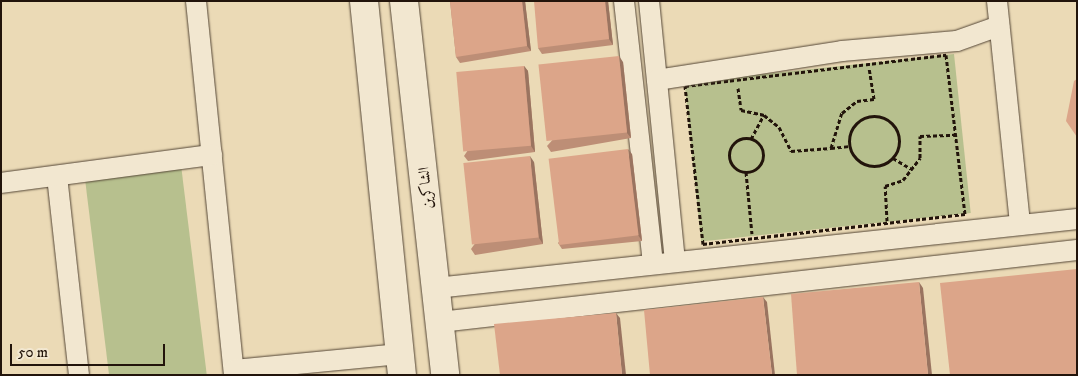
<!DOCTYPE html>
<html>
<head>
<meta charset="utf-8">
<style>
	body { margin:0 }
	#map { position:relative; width:1078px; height:376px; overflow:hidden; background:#ebdab6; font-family:"IM FELL DW Pica",Amiri,serif }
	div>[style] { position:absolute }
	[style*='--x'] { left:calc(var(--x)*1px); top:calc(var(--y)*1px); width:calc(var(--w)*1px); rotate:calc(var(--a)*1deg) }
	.green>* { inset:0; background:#b7c08e; transform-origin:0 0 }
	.path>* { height:3px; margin-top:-1.5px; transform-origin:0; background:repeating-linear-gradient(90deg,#22140b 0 4px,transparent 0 6.5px) }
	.path>.ring { margin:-1.5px; padding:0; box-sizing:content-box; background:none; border:3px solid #22140b; border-radius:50% }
	.roads { filter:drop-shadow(0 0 1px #544636) drop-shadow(0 0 1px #544636) }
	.street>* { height:20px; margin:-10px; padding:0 10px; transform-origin:10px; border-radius:10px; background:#f2e7d0 }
	.secondary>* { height:28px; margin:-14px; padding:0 14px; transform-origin:14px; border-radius:14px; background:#f2e7d0 }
	.wall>* { inset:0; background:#bd8e76 }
	.shaded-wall>* { inset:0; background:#9a7460 }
	.building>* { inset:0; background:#dca589; transform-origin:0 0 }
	span { translate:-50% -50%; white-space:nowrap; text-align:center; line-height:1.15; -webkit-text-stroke:4px #f2e7d0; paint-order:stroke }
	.street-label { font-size:15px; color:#22140b }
	.frame { position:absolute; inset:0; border:2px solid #22140b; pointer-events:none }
	.scale { position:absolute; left:10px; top:344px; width:155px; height:22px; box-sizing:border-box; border:2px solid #22140b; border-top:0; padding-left:6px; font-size:15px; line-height:18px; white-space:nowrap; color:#22140b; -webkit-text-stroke:4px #f2e7d0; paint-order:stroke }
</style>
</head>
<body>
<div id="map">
	<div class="green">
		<div style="left:954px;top:54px;width:160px;height:271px;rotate:84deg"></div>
		<div style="left:181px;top:165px;width:211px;height:97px;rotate:83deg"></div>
	</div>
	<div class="path">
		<div style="--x:946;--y:55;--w:160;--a:83.2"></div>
		<div style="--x:965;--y:214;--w:264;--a:173.5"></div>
		<div style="--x:703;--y:244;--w:159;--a:-96.5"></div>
		<div style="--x:685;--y:86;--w:263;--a:-6.8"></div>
		<div style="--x:738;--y:88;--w:22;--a:82"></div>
		<div style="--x:741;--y:110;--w:24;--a:12"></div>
		<div style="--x:764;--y:115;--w:19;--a:39"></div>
		<div style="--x:779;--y:127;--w:27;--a:63"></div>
		<div style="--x:791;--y:151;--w:40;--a:-4.3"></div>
		<div style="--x:831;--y:148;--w:37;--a:-73"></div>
		<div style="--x:842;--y:113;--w:19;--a:-39"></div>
		<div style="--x:857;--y:101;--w:17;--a:-7"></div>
		<div style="--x:874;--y:99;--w:32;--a:-99"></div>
		<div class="ring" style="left:849px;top:116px;width:47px;height:47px"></div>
		<div class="ring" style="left:729px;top:138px;width:31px;height:31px"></div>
		<div style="--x:751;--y:139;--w:27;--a:-62"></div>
		<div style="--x:831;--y:148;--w:18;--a:-6"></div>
		<div style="--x:893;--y:158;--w:21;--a:31"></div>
		<div style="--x:746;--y:172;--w:62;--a:84.5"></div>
		<div style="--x:887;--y:221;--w:35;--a:-93"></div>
		<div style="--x:885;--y:186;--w:19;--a:-18"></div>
		<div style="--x:903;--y:180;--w:28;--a:-52"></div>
		<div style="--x:920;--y:158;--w:22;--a:-90"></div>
		<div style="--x:920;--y:136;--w:36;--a:-2"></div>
	</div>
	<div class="roads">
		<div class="street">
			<div style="--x:196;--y:1;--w:376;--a:84.2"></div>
			<div style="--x:624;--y:1;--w:264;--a:83.7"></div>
			<div style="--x:649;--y:1;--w:261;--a:84.3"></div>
			<div style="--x:997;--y:1;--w:225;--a:84.1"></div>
			<div style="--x:657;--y:80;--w:187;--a:-8.9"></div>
			<div style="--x:842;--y:51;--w:115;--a:-5"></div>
			<div style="--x:957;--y:41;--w:45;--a:-19.7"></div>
			<div style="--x:57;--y:176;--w:200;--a:83.7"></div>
			<div style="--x:1;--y:183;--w:213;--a:-7.6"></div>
			<div style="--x:436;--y:288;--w:645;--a:-6.14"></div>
			<div style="--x:440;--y:322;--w:641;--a:-6.45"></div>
			<div style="--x:234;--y:370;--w:167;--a:-5.5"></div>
		</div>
		<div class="secondary">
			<div style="--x:364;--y:1;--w:376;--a:84.2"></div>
			<div style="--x:404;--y:1;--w:376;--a:83.7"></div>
		</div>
	</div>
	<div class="wall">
		<div style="clip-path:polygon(450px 1px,525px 1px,531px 51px,460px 63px,456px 57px)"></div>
		<div style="clip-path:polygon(608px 1px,613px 45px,542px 54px,538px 48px)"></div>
		<div style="clip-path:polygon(623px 62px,631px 138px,551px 152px,547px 146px)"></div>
		<div style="clip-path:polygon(524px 66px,528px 71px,535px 152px,468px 161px,464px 156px)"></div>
		<div style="clip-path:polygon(632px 154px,642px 241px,562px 249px,558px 243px)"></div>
		<div style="clip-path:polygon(534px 162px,543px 244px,475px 255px,471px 249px)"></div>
	</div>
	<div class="shaded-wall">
		<div style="clip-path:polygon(522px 1px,525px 1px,531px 51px,527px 46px)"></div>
		<div style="clip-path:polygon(605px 1px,608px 1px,613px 45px,609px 39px)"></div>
		<div style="clip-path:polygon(619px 56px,623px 62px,631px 138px,627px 133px)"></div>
		<div style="clip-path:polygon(524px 66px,528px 71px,535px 152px,531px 146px)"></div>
		<div style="clip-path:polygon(628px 149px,632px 154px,642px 241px,638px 235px)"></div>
		<div style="clip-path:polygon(530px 156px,534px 162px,543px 244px,539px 238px)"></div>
		<div style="clip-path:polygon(919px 282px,923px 288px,932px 375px,928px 375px)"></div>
		<div style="clip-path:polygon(763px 297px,767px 302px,775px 375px,772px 375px)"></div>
		<div style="clip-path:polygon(616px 313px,620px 318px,626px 375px,622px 375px)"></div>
	</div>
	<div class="building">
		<div style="clip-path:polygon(450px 1px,522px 1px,527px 46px,456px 57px)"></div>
		<div style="clip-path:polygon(534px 1px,605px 1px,609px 39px,538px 48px)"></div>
		<div style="left:619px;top:56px;width:77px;height:81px;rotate:84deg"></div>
		<div style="left:524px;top:66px;width:80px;height:68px;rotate:85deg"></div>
		<div style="clip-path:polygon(1077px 79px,1077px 137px,1066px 121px,1074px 81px)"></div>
		<div style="left:628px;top:149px;width:87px;height:80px;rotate:83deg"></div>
		<div style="left:530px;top:156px;width:82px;height:67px;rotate:84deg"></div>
		<div style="clip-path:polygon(1077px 269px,1077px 375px,950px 375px,940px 283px)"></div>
		<div style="clip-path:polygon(919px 282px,928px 375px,797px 375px,791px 294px)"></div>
		<div style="clip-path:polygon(763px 297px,772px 375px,650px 375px,644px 310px)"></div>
		<div style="clip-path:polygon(616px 313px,622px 375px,500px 375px,494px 324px)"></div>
	</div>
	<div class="street-label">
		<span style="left:426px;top:188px;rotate:-96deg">الشاكرين</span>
	</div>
	<div class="frame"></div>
	<div class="scale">50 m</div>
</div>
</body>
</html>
